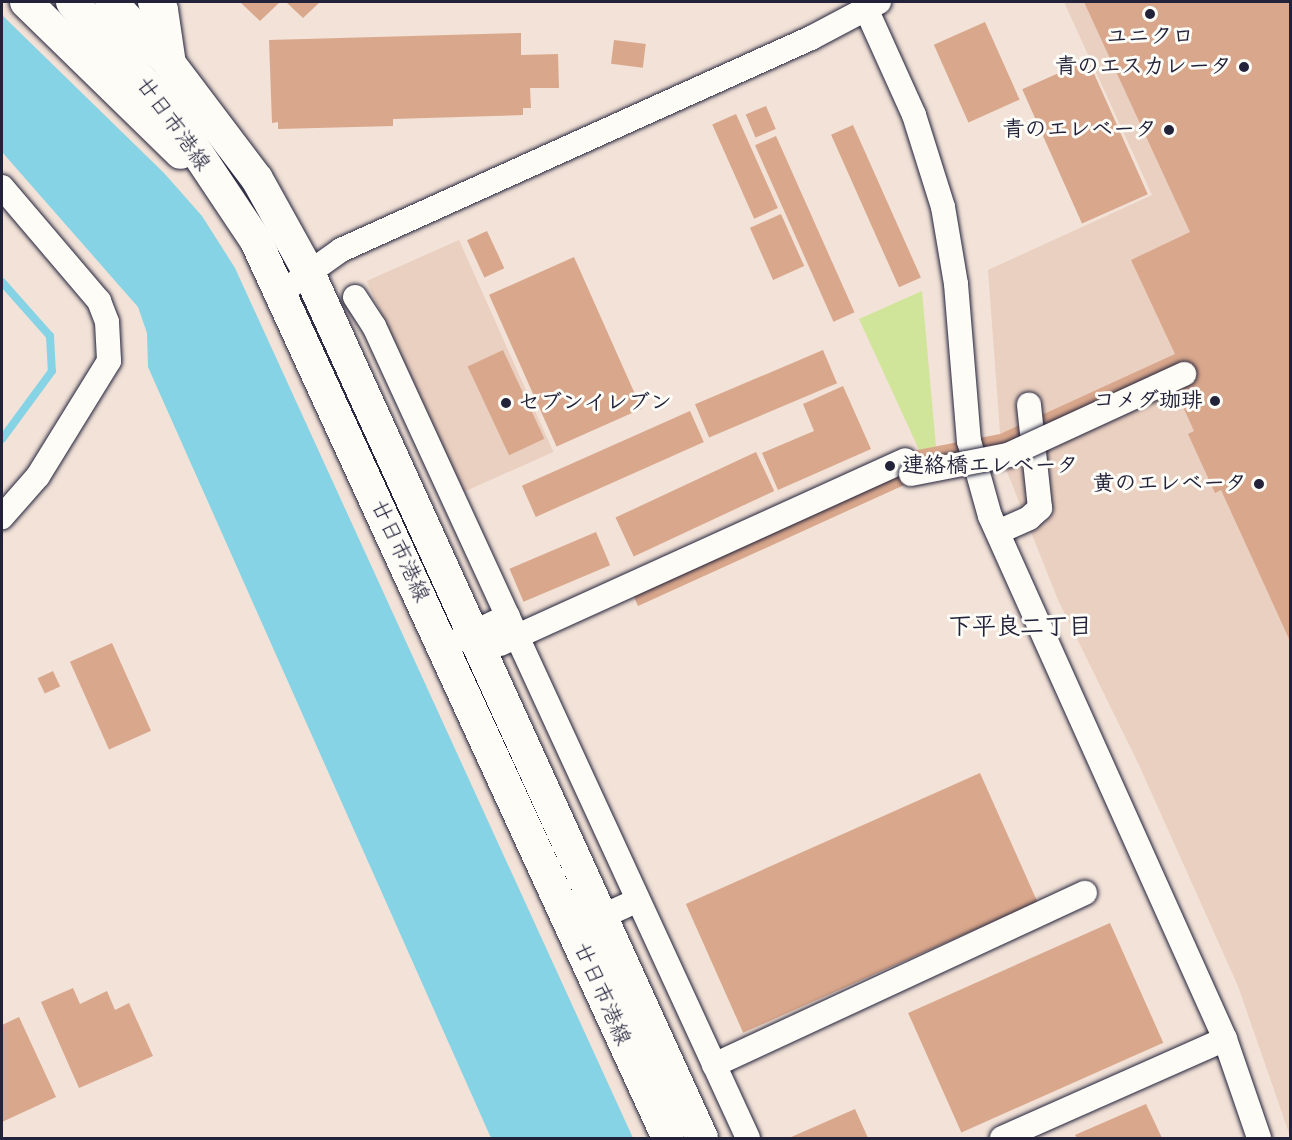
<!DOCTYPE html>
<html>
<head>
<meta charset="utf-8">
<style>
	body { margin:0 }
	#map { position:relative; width:1292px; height:1140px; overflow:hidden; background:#f2e2d7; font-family:"Architects Daughter","Klee One",sans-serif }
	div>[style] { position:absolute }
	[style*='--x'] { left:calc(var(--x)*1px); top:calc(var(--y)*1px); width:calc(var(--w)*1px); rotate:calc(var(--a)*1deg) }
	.built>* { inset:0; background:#ead0c0; transform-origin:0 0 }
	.green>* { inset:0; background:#d1e59a }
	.water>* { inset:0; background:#86d3e5 }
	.stream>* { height:8px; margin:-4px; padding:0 4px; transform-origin:4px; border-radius:4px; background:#86d3e5 }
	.building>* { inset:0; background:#d9a78c; transform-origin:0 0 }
	.roads { filter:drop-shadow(0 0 2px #22223b) drop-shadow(0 0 2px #22223b) }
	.minor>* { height:24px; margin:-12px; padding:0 12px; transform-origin:12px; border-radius:12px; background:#fdfcf7 }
	.major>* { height:32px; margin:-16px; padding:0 16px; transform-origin:16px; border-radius:16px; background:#fdfcf7 }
	.bridges { filter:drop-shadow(0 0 2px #22223b) drop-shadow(0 0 2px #22223b) }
	.minor-bridge>* { height:24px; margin:-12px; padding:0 12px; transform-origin:12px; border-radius:12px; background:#fdfcf7 }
	.dots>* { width:16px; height:16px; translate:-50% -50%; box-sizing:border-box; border:3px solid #fdfcf7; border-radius:50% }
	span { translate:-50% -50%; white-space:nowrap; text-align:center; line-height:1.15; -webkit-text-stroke:6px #fdfcf7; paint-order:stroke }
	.poi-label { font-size:22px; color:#22223b; font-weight:700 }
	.right { translate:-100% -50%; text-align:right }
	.left { translate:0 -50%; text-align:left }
	.street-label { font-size:22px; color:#22223b }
	.neighbourhood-label { font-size:24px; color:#22223b; font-weight:700 }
	.frame { position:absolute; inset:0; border:3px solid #22223b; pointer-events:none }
</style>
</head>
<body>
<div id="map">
	<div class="built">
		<div style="clip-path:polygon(1064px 2px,1290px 2px,1290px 1136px,1238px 986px,1139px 765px,1058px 600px,1002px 459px,988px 270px,1152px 195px)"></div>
		<div style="left:459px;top:240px;width:232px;height:101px;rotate:66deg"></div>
	</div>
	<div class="green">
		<div style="clip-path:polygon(922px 291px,936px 447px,921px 454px,859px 319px)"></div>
	</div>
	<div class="water">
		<div style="clip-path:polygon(2px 15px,164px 173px,202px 216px,235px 268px,633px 1138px,491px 1138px,148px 367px,147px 333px,138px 307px,2px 152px)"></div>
	</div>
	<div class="stream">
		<div style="--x:2;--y:282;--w:72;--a:48.4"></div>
		<div style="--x:50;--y:336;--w:35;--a:87"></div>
		<div style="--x:52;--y:371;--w:84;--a:126.3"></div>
	</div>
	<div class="building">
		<div style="clip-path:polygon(240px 2px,280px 2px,260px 21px)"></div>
		<div style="clip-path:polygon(286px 2px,320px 2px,303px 18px)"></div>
		<div style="clip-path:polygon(1084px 2px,1290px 2px,1290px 641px,1221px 490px,1215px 493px,1188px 434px,1194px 431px,1174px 387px,913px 481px,638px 606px,626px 579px,902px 453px,1000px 434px,1175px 354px,1131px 260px,1190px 232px)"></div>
		<div style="left:985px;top:22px;width:85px;height:56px;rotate:66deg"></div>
		<div style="clip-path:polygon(521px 33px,521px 55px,558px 54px,559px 88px,530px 88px,531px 108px,523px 108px,523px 115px,393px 119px,393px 126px,278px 129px,278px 122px,272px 123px,269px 40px)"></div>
		<div style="left:614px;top:40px;width:32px;height:24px;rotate:7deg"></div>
		<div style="left:1088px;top:60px;width:147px;height:72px;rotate:66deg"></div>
		<div style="left:766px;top:106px;width:25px;height:22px;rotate:67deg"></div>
		<div style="left:736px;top:114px;width:103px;height:26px;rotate:66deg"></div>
		<div style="left:853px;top:125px;width:167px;height:24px;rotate:66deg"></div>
		<div style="left:776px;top:136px;width:193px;height:23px;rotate:66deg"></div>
		<div style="left:781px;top:214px;width:57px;height:34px;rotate:66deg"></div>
		<div style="left:487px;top:231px;width:41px;height:22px;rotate:65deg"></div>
		<div style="left:574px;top:257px;width:166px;height:93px;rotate:66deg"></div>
		<div style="left:503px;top:350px;width:98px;height:39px;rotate:65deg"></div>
		<div style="left:823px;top:350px;width:36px;height:139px;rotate:67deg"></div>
		<div style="clip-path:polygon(843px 386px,871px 449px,778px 490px,762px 453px,814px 431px,803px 404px)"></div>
		<div style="left:690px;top:411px;width:34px;height:184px;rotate:66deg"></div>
		<div style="left:756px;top:452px;width:43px;height:155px;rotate:65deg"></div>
		<div style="left:596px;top:532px;width:36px;height:94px;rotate:67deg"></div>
		<div style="left:112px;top:643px;width:96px;height:46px;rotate:66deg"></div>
		<div style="left:53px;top:671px;width:17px;height:17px;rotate:65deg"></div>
		<div style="left:980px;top:773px;width:141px;height:322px;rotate:66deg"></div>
		<div style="left:1110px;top:923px;width:131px;height:221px;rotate:66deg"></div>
		<div style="clip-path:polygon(73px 988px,80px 1004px,107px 991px,115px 1010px,129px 1003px,153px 1056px,79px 1088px,41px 1002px)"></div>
		<div style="clip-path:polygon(19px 1017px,56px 1097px,2px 1122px,2px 1025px)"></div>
		<div style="clip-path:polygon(1146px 1104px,1162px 1138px,1077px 1138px,1075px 1135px)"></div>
		<div style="clip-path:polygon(855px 1109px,868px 1138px,789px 1138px)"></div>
	</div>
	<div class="roads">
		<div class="minor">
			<div style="--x:863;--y:2;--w:124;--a:65.7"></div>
			<div style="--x:914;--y:115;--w:96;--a:72.5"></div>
			<div style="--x:943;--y:207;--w:78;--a:80.4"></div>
			<div style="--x:956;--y:284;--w:158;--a:85.3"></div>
			<div style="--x:969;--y:441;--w:78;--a:74.4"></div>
			<div style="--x:990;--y:516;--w:573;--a:65.8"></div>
			<div style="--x:1225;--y:1039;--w:105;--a:71"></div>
			<div style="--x:2;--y:187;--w:150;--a:49.6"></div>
			<div style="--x:99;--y:301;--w:22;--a:69"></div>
			<div style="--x:107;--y:322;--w:39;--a:87"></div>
			<div style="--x:109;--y:361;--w:135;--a:121.7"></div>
			<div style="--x:38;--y:476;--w:55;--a:131.3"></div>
			<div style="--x:282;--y:292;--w:72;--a:-35.4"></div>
			<div style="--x:341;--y:250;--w:516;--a:-24.28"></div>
			<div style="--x:811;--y:38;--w:77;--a:-27.9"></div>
			<div style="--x:355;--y:297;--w:35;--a:57"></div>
			<div style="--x:374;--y:326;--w:894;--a:65.27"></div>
			<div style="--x:998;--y:532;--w:34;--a:-24"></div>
			<div style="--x:1029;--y:518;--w:15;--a:-42"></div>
			<div style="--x:1040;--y:508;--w:104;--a:-96.1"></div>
			<div style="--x:500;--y:644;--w:445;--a:-24.4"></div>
			<div style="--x:444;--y:647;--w:71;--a:-25.8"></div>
			<div style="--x:586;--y:924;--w:57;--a:-24.8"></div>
			<div style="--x:714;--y:1065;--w:409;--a:-24.9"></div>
			<div style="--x:1002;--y:1138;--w:244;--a:-23.9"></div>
		</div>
		<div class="major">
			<div style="--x:26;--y:2;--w:216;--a:44.3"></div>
			<div style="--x:72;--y:2;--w:147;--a:48.3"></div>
			<div style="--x:170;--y:112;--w:155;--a:56.3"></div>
			<div style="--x:256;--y:241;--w:987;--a:65.33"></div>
			<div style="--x:111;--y:2;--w:86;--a:46.4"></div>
			<div style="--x:170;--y:64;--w:144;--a:52.9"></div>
			<div style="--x:257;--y:179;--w:105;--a:61"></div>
			<div style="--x:308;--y:271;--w:952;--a:65.56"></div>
			<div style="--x:154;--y:2;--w:11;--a:45"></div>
			<div style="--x:162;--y:10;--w:55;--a:81.6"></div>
		</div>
	</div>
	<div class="bridges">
		<div class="minor-bridge">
			<div style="--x:911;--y:474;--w:99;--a:-11.1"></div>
			<div style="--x:1008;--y:455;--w:194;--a:-24.7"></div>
		</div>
	</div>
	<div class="dots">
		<div style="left:1150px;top:14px;background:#22223b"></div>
		<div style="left:1244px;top:67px;background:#22223b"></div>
		<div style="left:1169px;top:130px;background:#22223b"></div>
		<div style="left:1215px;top:401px;background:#22223b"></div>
		<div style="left:506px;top:403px;background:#22223b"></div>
		<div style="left:890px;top:466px;background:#22223b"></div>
		<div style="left:1259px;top:484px;background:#22223b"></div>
	</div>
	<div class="poi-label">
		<span style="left:1150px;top:37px">ユニクロ</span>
		<span class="right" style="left:1232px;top:67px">青のエスカレータ</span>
		<span class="right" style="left:1157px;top:130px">青のエレベータ</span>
		<span class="right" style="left:1203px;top:401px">コメダ珈琲</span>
		<span class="left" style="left:518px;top:403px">セブンイレブン</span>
		<span class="left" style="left:902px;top:466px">連絡橋エレベータ</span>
		<span class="right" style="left:1247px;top:484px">黄のエレベータ</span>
	</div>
	<div class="street-label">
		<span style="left:173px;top:124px;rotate:54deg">廿日市港線</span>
		<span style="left:400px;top:551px;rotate:65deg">廿日市港線</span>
		<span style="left:602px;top:994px;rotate:66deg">廿日市港線</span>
	</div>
	<div class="neighbourhood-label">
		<span style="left:1020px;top:628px">下平良二丁目</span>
	</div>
	<div class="frame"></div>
</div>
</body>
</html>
